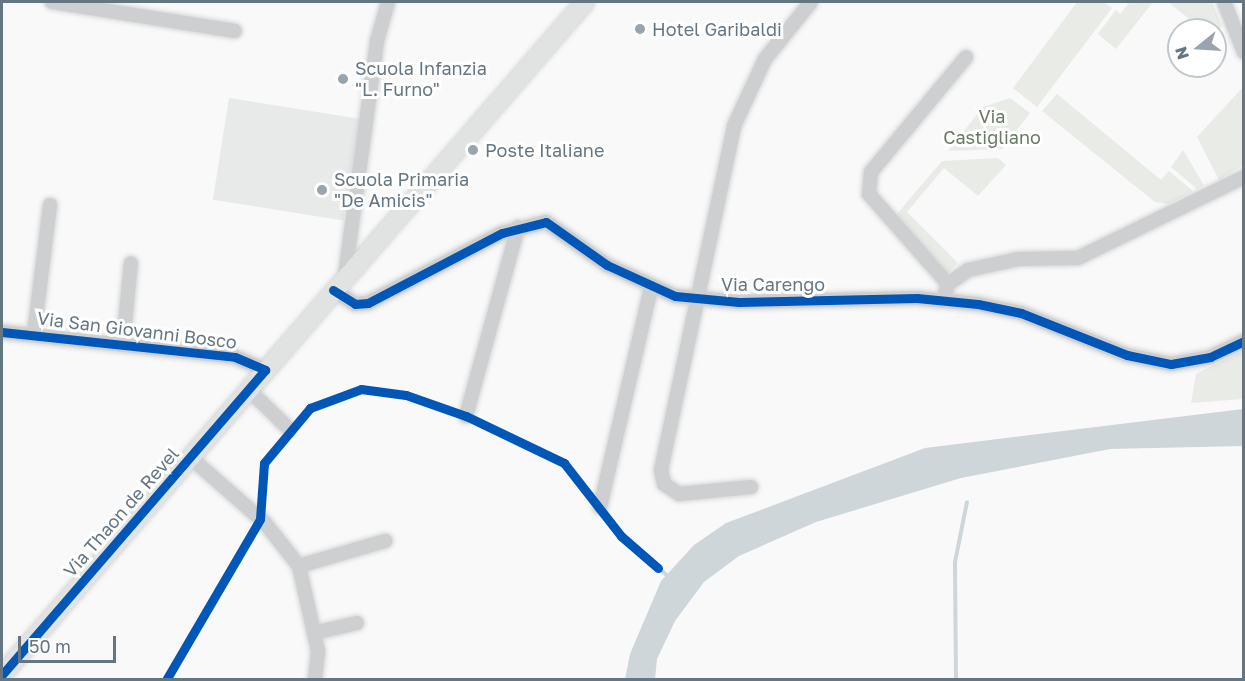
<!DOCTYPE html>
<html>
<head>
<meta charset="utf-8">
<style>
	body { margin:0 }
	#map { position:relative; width:1245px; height:681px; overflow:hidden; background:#f9f9f9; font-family:"Golos Text",sans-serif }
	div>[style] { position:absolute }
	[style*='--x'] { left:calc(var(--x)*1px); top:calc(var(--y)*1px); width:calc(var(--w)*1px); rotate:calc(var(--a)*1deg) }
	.built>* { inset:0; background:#e8e9e9; transform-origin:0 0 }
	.green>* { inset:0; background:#e8ebe6 }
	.water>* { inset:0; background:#ced6d9 }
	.stream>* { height:4px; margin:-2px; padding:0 2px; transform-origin:2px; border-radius:2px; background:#ced6d9 }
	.roads { filter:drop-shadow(0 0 2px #d5d6d7) drop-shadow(0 0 2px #d5d6d7) }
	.minor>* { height:14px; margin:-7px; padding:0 7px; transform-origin:7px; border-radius:7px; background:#cecfd0 }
	.secondary>* { height:18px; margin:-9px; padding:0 9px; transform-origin:9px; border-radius:9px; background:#e1e2e2 }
	.cycleway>* { height:9px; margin:-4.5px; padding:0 4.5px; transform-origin:4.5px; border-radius:4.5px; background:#0057b8 }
	.dots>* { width:16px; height:16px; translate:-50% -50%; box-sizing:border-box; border:3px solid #fff; border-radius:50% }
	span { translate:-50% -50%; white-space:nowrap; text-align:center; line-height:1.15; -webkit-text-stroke:6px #fff; paint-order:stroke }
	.poi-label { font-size:18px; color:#657683 }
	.left { translate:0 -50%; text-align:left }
	.park-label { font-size:18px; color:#687a64 }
	.street-label { font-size:18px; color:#657683 }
	.frame { position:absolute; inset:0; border:3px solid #657683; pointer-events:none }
	.north { position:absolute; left:1167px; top:18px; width:60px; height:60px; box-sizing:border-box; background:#fff; border:2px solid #c1c8cd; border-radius:50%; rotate:252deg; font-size:16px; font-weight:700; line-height:24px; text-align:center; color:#657683 }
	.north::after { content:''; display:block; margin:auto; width:21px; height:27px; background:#99a4ac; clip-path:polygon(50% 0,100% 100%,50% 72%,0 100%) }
	.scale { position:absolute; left:18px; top:636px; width:98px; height:27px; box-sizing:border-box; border:3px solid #657683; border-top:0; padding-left:8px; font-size:18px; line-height:21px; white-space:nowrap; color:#657683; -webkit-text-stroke:4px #fff; paint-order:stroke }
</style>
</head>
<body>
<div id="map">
	<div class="built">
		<div style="left:229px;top:98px;width:132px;height:103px;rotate:9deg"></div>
	</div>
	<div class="green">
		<div style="clip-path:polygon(1077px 2px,1104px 2px,1112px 8px,1037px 107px,1013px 88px)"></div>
		<div style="clip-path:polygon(1130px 2px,1153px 2px,1116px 49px,1098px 34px,1116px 10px,1120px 14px)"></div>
		<div style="clip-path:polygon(1168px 2px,1212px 2px,1222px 26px,1215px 33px,1203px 30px)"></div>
		<div style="clip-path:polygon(1243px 87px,1243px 165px,1219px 180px,1197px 137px)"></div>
		<div style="clip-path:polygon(1057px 94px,1161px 180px,1169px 171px,1193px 191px,1169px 204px,1155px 202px,1042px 111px)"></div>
		<div style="clip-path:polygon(1010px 98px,1030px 113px,1002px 149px,948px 151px,983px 107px)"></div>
		<div style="clip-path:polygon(1183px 150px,1204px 185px,1197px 189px,1171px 167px)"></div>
		<div style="clip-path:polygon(998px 158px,1006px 165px,978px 196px,944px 168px,907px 212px,958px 263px,946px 274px,896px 215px,942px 161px)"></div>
		<div style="clip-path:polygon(1243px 350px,1243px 399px,1191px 403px,1196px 374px)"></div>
	</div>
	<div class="water">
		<div style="clip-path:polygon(1243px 409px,1243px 446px,1110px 449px,961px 478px,816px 522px,739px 556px,704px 582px,675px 621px,657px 659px,655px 679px,625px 679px,630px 654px,661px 581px,694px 545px,726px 523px,925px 448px)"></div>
	</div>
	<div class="stream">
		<div style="--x:662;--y:571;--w:9;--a:41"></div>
		<div style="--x:956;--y:680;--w:118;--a:-90.5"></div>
		<div style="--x:955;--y:562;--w:61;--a:-78.7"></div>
	</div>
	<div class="roads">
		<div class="minor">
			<div style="--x:52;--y:2;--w:185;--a:9"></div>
			<div style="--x:1224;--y:2;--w:54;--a:68.2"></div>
			<div style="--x:345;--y:275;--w:236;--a:-82.2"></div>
			<div style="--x:377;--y:41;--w:41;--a:-74.2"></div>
			<div style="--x:948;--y:284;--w:120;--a:-131.3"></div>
			<div style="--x:869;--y:194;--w:22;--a:-85"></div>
			<div style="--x:871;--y:172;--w:149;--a:-50.4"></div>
			<div style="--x:333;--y:290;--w:26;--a:32"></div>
			<div style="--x:355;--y:304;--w:13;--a:-4"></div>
			<div style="--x:368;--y:303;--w:151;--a:-27.6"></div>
			<div style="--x:502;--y:233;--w:45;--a:-14"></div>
			<div style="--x:546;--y:222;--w:75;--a:35.2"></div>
			<div style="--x:607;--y:265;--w:75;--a:24.5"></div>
			<div style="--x:675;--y:296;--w:64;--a:5.4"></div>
			<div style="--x:739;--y:302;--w:178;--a:-1.3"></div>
			<div style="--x:917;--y:298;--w:61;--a:5.6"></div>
			<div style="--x:978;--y:304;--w:44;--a:11.8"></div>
			<div style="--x:1021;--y:313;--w:114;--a:21.6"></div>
			<div style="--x:1127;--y:355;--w:45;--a:11.6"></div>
			<div style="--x:1171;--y:364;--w:40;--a:-10"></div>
			<div style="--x:1210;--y:357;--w:38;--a:-25"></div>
			<div style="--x:943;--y:301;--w:18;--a:-74"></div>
			<div style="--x:948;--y:284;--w:24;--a:-35"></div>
			<div style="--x:968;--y:270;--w:51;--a:-12.4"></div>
			<div style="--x:1018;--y:259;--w:60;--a:-1"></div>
			<div style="--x:1078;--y:258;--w:185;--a:-26"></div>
			<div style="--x:2;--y:332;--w:234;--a:6.1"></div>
			<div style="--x:235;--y:357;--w:33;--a:23"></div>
			<div style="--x:34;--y:334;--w:130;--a:-82.9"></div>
			<div style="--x:123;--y:344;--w:81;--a:-84.4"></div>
			<div style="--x:248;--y:389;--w:57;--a:44.3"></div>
			<div style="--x:466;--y:416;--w:196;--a:-74.6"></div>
			<div style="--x:190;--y:457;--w:100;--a:41.3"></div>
			<div style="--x:265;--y:523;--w:55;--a:51.7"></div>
			<div style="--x:299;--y:566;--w:87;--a:77.4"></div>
			<div style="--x:318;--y:651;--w:29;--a:96"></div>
			<div style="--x:751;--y:487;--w:72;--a:174.4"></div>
			<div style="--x:679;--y:494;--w:18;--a:-146"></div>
			<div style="--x:664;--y:484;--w:14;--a:-102"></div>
			<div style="--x:661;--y:470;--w:352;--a:-78"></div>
			<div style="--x:734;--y:126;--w:74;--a:-65.2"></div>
			<div style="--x:765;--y:59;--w:73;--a:-51.1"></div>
			<div style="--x:600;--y:507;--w:225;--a:-76.9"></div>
			<div style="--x:299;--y:566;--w:90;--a:-16.2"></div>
			<div style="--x:314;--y:633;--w:44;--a:-13.1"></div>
		</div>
		<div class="secondary">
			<div style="--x:2;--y:675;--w:890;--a:-49.1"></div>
		</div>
	</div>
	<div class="cycleway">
		<div style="--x:333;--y:290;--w:26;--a:32"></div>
		<div style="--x:355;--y:304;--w:13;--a:-4"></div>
		<div style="--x:368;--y:303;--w:151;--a:-27.6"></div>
		<div style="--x:502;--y:233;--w:45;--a:-14"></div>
		<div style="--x:546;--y:222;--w:75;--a:35.2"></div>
		<div style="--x:607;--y:265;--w:75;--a:24.5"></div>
		<div style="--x:675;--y:296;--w:64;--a:5.4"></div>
		<div style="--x:739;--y:302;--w:178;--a:-1.3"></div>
		<div style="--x:917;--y:298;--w:61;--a:5.6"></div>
		<div style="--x:978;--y:304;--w:44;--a:11.8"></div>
		<div style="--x:1021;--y:313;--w:114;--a:21.6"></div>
		<div style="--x:1127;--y:355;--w:45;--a:11.6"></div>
		<div style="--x:1171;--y:364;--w:40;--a:-10"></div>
		<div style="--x:1210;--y:357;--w:38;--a:-25"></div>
		<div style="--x:2;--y:332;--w:234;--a:6.1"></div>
		<div style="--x:235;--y:357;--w:33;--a:23"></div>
		<div style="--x:265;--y:370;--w:403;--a:130.8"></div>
		<div style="--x:166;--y:680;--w:186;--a:-59.7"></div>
		<div style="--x:260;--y:519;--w:56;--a:-85.9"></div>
		<div style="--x:264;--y:463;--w:72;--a:-50.1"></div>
		<div style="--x:310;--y:408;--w:54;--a:-20.4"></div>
		<div style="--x:361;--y:389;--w:45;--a:7.6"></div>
		<div style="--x:406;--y:395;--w:64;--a:19.3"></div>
		<div style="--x:466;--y:416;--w:109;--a:25.6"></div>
		<div style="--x:564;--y:463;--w:93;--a:52"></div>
		<div style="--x:621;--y:536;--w:49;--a:40.9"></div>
	</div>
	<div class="dots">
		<div style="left:640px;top:29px;background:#99a4ac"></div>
		<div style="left:343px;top:79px;background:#99a4ac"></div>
		<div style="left:473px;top:150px;background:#99a4ac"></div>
		<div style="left:322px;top:190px;background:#99a4ac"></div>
	</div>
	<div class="poi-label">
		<span class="left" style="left:652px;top:29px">Hotel Garibaldi</span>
		<span class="left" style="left:355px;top:79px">Scuola Infanzia<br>"L. Furno"</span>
		<span class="left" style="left:485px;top:150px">Poste Italiane</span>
		<span class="left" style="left:334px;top:190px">Scuola Primaria<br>"De Amicis"</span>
	</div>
	<div class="park-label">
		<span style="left:992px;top:127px">Via<br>Castigliano</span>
	</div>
	<div class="street-label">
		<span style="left:773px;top:284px">Via Carengo</span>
		<span style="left:137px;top:330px;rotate:7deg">Via San Giovanni Bosco</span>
		<span style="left:121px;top:512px;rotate:-49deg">Via Thaon de Revel</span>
	</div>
	<div class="frame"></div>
	<div class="north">N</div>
	<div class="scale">50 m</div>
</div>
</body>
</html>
